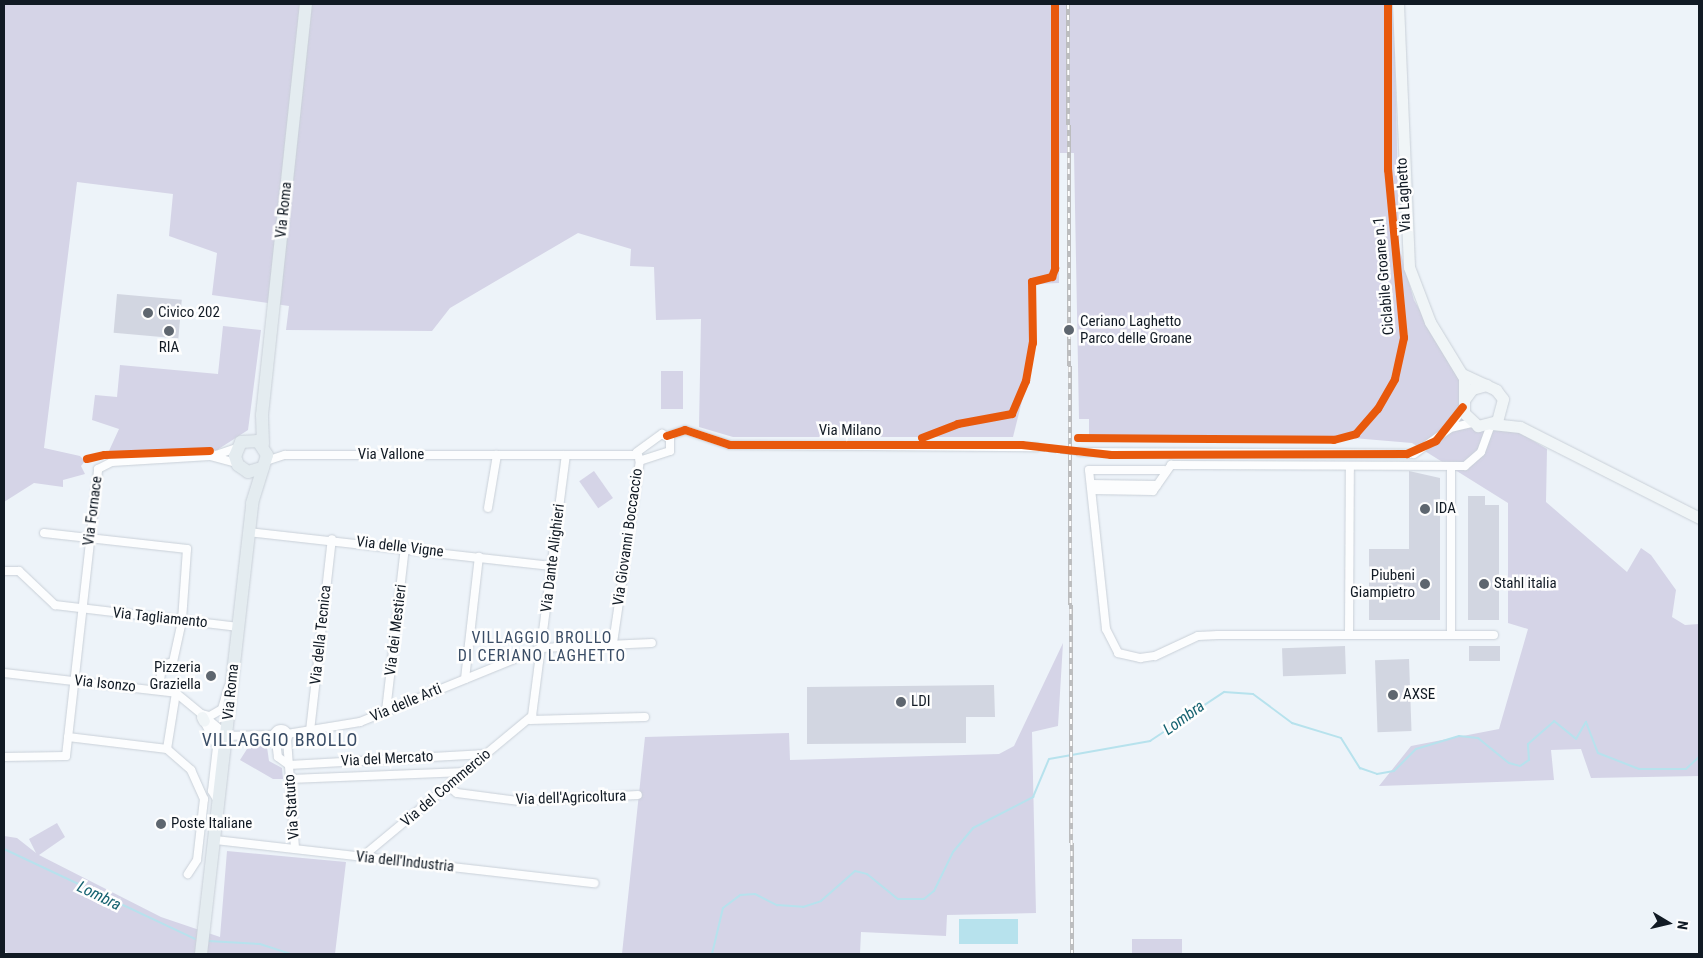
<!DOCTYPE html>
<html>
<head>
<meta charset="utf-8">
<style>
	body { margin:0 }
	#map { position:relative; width:1703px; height:958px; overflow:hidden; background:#edf3f9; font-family:"Roboto Condensed",sans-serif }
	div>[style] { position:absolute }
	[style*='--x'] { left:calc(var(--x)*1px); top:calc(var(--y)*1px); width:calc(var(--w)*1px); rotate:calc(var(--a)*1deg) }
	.green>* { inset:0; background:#d5d4e7; transform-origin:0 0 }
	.water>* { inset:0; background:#b7e2ed; transform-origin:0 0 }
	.stream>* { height:2px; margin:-1px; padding:0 1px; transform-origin:1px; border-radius:1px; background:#b7e2ed }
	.building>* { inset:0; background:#d2d6e1; transform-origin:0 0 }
	.street-tunnel>* { height:8px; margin-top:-4px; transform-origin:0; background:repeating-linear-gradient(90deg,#ccd2d9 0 8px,transparent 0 12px) }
	.roads { filter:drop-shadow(0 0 1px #c9d0d8) drop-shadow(0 0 1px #c9d0d8) }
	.street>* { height:8px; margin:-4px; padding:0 4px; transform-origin:4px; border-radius:4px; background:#fcfdfe }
	.street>.ring { margin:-4px; padding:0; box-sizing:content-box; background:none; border:8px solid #fcfdfe; border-radius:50% }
	.secondary>* { height:11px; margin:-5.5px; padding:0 5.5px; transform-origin:5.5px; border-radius:5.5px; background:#f0f5f7 }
	.primary>* { height:12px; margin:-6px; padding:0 6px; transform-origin:6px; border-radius:6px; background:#e4ecf0 }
	.rail>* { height:4px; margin-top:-2px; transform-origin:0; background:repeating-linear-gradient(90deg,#fefefe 0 5.5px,#bcbdbf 0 11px); box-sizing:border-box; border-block:1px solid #bcbdbf }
	.cycleway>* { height:8px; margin:-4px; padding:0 4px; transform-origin:4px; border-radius:4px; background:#e8590c }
	.dots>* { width:14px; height:14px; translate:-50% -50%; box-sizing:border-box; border:2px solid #fefefe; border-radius:50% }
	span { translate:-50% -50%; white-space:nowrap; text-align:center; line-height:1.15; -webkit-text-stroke:5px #fefefe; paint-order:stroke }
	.street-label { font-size:15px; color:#111a24 }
	.poi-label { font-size:15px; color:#111a24 }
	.left { translate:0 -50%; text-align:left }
	.right { translate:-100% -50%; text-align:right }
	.neighbourhood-label { font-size:16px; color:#3a4d66; letter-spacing:1px }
	.water-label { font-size:16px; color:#156270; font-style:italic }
	.quarter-label { font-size:18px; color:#3a4d66; letter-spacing:1px }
	.frame { position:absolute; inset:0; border:5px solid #111a24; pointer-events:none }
	.north { position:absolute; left:1643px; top:898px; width:50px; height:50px; -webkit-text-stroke:4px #fefefe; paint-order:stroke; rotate:99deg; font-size:14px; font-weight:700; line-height:20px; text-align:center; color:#111a24 }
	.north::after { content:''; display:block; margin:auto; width:18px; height:22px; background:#111a24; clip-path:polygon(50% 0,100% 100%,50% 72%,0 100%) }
</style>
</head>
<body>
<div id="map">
	<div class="green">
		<div style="clip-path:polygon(4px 4px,1394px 4px,1399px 247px,1414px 300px,1461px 381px,1462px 415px,1520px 433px,1547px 449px,1546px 502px,1627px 572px,1641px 548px,1651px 555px,1676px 590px,1672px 617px,1685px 625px,1699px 624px,1699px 776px,1591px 778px,1581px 749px,1551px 750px,1554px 780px,1379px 786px,1411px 746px,1499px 729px,1528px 629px,1508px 623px,1508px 503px,1412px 443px,1341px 437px,1089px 437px,1089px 419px,1079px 419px,1074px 153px,1060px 153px,1059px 283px,1036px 284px,1035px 349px,1013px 437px,733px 437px,699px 427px,701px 319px,656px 320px,654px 267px,630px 266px,631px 249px,578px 233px,450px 308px,432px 331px,286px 330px,289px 306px,212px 295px,217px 253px,169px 236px,173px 194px,77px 182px,44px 448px,80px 456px,85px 461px,81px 466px,85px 474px,63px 480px,63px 487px,34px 483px,4px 502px)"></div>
		<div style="clip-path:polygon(223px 326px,261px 330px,248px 430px,217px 450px,108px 453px,119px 429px,92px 420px,95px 395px,117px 397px,120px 365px,218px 374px)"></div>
		<div style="left:661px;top:371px;width:22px;height:38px"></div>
		<div style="left:594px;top:471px;width:33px;height:18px;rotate:55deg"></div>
		<div style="clip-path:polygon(1063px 643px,1058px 726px,1032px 732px,1036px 913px,947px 915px,946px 936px,861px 932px,860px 954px,622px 954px,645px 737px,789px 733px,790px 760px,999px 754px,1014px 746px)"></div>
		<div style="clip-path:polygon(266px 740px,269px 761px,282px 768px,283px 779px,273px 779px,240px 760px,247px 749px)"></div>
		<div style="clip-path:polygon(57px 823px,65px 837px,39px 855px,161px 917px,220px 937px,227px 851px,346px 862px,335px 954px,10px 954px,4px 951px,4px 836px,17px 838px,36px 853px,29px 839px)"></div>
		<div style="left:1132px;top:939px;width:50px;height:15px"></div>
	</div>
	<div class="water">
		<div style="left:1018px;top:919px;width:25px;height:59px;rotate:90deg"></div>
	</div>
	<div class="stream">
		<div style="--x:4;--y:849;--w:211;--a:25.2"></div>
		<div style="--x:208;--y:941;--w:52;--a:3.3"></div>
		<div style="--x:260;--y:944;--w:32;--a:18"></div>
		<div style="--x:712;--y:954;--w:47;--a:-76.6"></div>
		<div style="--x:723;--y:908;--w:21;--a:-37"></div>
		<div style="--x:740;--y:895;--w:15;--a:-4"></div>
		<div style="--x:755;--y:894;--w:25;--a:27"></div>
		<div style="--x:777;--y:905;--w:26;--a:4"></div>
		<div style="--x:803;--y:907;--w:19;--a:-18"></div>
		<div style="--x:821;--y:901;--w:45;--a:-41.4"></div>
		<div style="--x:855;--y:871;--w:12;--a:14"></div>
		<div style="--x:867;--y:874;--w:40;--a:39"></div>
		<div style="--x:898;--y:899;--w:26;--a:0"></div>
		<div style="--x:924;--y:899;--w:13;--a:-39"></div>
		<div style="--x:934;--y:891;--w:43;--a:-64"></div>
		<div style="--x:953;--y:852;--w:31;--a:-50"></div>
		<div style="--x:973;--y:828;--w:68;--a:-27.3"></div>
		<div style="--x:1033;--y:797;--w:41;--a:-67.2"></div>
		<div style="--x:1049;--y:759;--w:103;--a:-10.1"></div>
		<div style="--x:1150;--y:741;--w:89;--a:-33.5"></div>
		<div style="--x:1224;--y:692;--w:29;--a:4"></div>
		<div style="--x:1253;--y:694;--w:49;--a:36.6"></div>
		<div style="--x:1292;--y:723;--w:51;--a:17"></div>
		<div style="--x:1341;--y:738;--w:36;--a:58"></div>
		<div style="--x:1360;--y:768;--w:18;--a:19"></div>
		<div style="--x:1377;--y:774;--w:17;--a:-10"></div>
		<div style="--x:1394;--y:771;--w:31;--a:-45"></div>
		<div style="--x:1416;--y:749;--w:45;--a:-16.8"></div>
		<div style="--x:1459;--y:736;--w:19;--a:6"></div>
		<div style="--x:1478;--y:738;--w:40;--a:39"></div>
		<div style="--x:1509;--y:763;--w:11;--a:15"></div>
		<div style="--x:1520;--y:766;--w:11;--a:-34"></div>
		<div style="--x:1529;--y:760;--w:16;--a:-94"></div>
		<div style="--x:1528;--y:744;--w:35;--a:-41"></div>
		<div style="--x:1554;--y:721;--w:28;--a:39"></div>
		<div style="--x:1576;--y:739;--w:20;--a:-60"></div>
		<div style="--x:1586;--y:722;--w:33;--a:69"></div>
		<div style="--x:1598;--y:753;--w:44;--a:21.3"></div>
		<div style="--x:1639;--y:769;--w:47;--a:0"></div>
		<div style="--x:1686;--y:769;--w:18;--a:-43"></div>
	</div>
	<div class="building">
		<div style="left:117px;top:294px;width:65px;height:39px;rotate:5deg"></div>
		<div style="clip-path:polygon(1409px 471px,1440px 478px,1440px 620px,1369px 620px,1369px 549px,1409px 549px)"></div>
		<div style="clip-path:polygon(1468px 496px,1485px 496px,1485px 505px,1499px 505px,1499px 620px,1468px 620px)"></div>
		<div style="left:1345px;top:646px;width:28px;height:63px;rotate:88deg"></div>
		<div style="left:1469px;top:646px;width:31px;height:15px"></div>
		<div style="left:1409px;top:659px;width:72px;height:34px;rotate:88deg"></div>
		<div style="clip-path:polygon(994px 685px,995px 717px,966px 717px,966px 743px,807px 744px,807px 687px)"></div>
	</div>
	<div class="street-tunnel">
		<div style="--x:1037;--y:447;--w:43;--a:6.6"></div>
	</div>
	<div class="roads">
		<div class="street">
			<div style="--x:1450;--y:428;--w:23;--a:-13"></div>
			<div style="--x:662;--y:434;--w:9;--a:32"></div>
			<div style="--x:670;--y:439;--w:12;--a:90"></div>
			<div style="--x:670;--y:451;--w:32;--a:162"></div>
			<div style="--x:640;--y:461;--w:9;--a:-108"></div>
			<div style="--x:637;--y:452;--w:31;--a:-36"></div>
			<div style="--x:667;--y:436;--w:19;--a:-18"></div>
			<div style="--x:685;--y:430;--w:47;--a:18.4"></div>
			<div style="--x:730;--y:445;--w:307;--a:0.4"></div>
			<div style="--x:1080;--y:452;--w:334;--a:0.3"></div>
			<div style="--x:1414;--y:454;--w:43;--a:-35.5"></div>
			<div style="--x:1449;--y:429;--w:25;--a:-56"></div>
			<div style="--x:213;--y:456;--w:24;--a:-19"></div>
			<div style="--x:266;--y:461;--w:20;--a:-18"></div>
			<div style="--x:285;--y:455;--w:352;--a:0"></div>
			<div style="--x:1451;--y:466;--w:169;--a:90"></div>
			<div style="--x:1164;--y:470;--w:75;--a:180"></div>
			<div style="--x:1089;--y:470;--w:160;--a:83.9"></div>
			<div style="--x:1106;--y:629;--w:27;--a:63"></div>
			<div style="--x:1118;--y:653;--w:23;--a:13"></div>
			<div style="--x:1140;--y:658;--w:15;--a:-8"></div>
			<div style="--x:1155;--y:656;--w:47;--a:-24.9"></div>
			<div style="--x:1198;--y:636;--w:20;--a:-3"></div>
			<div style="--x:1218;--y:635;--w:276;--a:0"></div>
			<div style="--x:1091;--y:484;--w:66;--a:0.9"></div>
			<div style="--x:1092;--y:490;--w:61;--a:0.9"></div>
			<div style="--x:1153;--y:491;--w:32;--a:-55"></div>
			<div style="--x:1171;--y:465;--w:294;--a:0.2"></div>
			<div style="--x:1465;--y:466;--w:21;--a:-41"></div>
			<div style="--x:1481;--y:452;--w:29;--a:-70"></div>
			<div style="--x:488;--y:508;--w:54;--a:-80.4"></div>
			<div style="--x:248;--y:532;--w:305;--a:6.4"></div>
			<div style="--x:44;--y:533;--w:144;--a:6.4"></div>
			<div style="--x:187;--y:549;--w:72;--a:94"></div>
			<div style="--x:182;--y:621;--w:42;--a:102.4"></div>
			<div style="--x:173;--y:662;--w:11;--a:165"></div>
			<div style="--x:162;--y:665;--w:25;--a:97"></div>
			<div style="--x:4;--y:571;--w:15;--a:0"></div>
			<div style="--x:19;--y:571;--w:50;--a:43.4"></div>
			<div style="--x:55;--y:605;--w:185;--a:6.8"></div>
			<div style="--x:1349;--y:634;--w:168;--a:-89.7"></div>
			<div style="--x:613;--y:643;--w:184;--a:-81.6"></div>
			<div style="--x:4;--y:673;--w:173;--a:6.6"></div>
			<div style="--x:176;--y:693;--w:66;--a:39.5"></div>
			<div style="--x:465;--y:679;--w:123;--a:-83.5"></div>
			<div style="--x:386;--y:711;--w:164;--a:-83.4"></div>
			<div style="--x:201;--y:714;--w:9;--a:13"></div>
			<div style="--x:210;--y:716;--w:14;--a:-30"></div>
			<div style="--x:222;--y:709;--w:22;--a:-74"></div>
			<div style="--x:530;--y:720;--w:115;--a:-1.5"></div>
			<div style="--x:204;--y:721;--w:29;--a:63"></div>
			<div style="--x:217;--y:747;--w:44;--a:96.5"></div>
			<div style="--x:212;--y:791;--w:12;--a:59"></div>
			<div style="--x:210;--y:728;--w:12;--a:42"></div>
			<div style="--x:219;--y:736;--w:55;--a:-1"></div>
			<div class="ring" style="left:274px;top:729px;width:6px;height:6px"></div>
			<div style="--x:310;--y:731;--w:193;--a:-83.5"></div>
			<div style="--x:287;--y:734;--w:74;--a:-9.3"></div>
			<div style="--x:360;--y:722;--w:196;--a:-22.2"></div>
			<div style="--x:541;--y:648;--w:111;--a:-2.6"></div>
			<div style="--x:68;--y:737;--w:100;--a:6.9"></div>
			<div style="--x:167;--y:749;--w:32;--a:41"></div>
			<div style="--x:191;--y:770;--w:32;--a:66"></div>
			<div style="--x:204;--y:799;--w:61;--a:96.5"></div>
			<div style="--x:197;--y:860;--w:17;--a:123"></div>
			<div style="--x:287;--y:739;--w:110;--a:85.8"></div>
			<div style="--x:276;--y:741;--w:16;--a:83"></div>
			<div style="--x:278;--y:757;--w:14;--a:36"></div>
			<div style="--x:167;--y:749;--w:57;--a:-80.9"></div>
			<div style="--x:4;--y:757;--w:62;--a:-0.9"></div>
			<div style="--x:66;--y:756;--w:289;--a:-83.6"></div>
			<div style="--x:98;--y:469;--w:16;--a:-27"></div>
			<div style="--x:112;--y:462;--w:98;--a:-3.5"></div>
			<div style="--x:210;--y:456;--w:27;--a:15"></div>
			<div style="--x:289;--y:765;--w:197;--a:-3.2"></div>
			<div style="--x:290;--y:779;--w:175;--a:-2.3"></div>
			<div style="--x:448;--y:786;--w:11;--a:38"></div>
			<div style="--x:457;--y:793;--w:63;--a:7.4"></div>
			<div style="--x:519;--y:801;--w:119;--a:-2.9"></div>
			<div style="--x:215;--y:840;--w:382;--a:6.5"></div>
			<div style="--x:362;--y:857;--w:221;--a:-39.7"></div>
			<div style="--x:532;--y:716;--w:263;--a:-82.6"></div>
		</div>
		<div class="secondary">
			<div style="--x:1398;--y:4;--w:263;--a:87.6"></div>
			<div style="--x:1409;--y:267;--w:59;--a:69.1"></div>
			<div style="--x:1430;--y:322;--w:66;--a:58.7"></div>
			<div style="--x:1464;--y:378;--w:22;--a:90"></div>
			<div style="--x:1462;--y:374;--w:38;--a:25"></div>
			<div style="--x:1496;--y:390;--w:11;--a:52"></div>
			<div style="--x:1503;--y:399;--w:23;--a:105"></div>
			<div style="--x:1497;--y:421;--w:20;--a:165"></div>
			<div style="--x:1478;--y:426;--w:19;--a:-137"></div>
			<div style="--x:1464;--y:413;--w:13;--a:-90"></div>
			<div style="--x:1464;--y:400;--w:14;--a:-54"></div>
			<div style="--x:1472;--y:389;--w:15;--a:-16"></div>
			<div style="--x:1492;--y:424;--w:28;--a:6"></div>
			<div style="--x:1520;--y:427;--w:201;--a:26.9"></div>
			<div style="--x:202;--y:717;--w:4;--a:63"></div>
		</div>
		<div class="primary">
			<div style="--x:263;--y:444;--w:29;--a:-92"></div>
			<div style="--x:262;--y:415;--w:413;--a:-83.9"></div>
			<div style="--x:201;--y:954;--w:454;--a:-83.5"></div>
			<div style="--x:252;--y:503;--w:50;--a:-72.6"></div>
			<div style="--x:267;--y:455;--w:17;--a:-123"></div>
			<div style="--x:258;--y:441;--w:17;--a:177"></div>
			<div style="--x:241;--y:442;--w:15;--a:113"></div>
			<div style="--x:235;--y:456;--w:9;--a:72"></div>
			<div style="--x:238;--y:465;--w:12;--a:35"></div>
			<div style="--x:248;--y:472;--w:15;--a:-16"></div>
		</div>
	</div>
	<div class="rail">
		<div style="--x:1068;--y:4;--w:950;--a:89.76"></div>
	</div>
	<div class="cycleway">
		<div style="--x:667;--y:436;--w:19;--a:-18"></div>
		<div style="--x:685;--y:430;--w:47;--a:18.4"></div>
		<div style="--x:730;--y:445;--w:292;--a:0"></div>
		<div style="--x:1022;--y:445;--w:90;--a:6.4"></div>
		<div style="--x:1111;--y:455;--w:296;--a:-0.2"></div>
		<div style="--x:1407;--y:454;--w:32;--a:-24"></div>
		<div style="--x:1436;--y:441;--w:43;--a:-51.5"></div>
		<div style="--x:922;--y:438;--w:39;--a:-21"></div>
		<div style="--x:958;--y:424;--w:55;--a:-10.5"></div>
		<div style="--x:1012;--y:414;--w:36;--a:-67"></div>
		<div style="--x:1026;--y:381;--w:39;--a:-80"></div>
		<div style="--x:1033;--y:343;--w:61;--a:-90.9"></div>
		<div style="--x:1032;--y:282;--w:21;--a:-14"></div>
		<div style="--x:1052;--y:277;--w:9;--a:-69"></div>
		<div style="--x:1055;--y:269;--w:265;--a:-90"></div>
		<div style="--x:1078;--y:438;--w:256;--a:0.4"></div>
		<div style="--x:1334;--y:440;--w:23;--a:-15"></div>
		<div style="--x:1356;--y:434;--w:33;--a:-49"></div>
		<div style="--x:1378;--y:409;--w:34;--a:-60"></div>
		<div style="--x:1395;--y:379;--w:42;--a:-77.6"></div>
		<div style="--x:1404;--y:338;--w:169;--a:-95.4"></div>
		<div style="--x:1388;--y:170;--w:166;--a:-90"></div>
		<div style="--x:87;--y:459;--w:18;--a:-13"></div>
		<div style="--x:105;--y:455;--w:105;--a:-2.2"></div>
	</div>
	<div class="dots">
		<div style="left:148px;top:313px;background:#5e666f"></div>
		<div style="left:1069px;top:330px;background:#5e666f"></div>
		<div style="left:169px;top:331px;background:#5e666f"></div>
		<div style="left:1425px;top:509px;background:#5e666f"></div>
		<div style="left:1425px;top:584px;background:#5e666f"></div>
		<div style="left:1484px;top:584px;background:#5e666f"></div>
		<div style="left:211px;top:676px;background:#5e666f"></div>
		<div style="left:1393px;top:695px;background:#5e666f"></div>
		<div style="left:901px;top:702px;background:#5e666f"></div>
		<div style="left:161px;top:824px;background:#5e666f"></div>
	</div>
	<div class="street-label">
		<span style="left:1404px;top:195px;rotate:-93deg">Via Laghetto</span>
		<span style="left:284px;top:210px;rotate:-84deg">Via Roma</span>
		<span style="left:1384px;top:276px;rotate:-95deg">Ciclabile Groane n.1</span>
		<span style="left:850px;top:431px">Via Milano</span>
		<span style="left:391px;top:455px">Via Vallone</span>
		<span style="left:93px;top:511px;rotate:-83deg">Via Fornace</span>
		<span style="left:628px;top:537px;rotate:-82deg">Via Giovanni Boccaccio</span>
		<span style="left:400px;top:547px;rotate:7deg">Via delle Vigne</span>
		<span style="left:553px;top:558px;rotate:-83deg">Via Dante Alighieri</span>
		<span style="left:160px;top:618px;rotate:6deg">Via Tagliamento</span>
		<span style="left:396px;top:630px;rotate:-83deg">Via dei Mestieri</span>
		<span style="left:321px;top:635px;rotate:-84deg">Via della Tecnica</span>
		<span style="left:105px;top:684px;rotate:6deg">Via Isonzo</span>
		<span style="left:231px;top:692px;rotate:-84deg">Via Roma</span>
		<span style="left:406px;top:703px;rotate:-23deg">Via delle Arti</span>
		<span style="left:387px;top:759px;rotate:-3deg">Via del Mercato</span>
		<span style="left:446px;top:788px;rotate:-40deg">Via del Commercio</span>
		<span style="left:571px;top:798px;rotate:-2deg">Via dell'Agricoltura</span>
		<span style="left:292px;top:807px;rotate:-94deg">Via Statuto</span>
		<span style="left:405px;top:862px;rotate:6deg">Via dell'Industria</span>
	</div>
	<div class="poi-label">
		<span class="left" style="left:158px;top:313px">Civico 202</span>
		<span class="left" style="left:1080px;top:330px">Ceriano Laghetto<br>Parco delle Groane</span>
		<span style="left:169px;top:348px">RIA</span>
		<span class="left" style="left:1435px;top:509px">IDA</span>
		<span class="right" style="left:1415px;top:584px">Piubeni<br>Giampietro</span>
		<span class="left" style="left:1494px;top:584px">Stahl italia</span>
		<span class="right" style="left:201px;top:676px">Pizzeria<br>Graziella</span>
		<span class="left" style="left:1403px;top:695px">AXSE</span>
		<span class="left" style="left:911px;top:702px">LDI</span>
		<span class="left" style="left:171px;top:824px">Poste Italiane</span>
	</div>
	<div class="neighbourhood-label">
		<span style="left:542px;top:647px">VILLAGGIO BROLLO<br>DI CERIANO LAGHETTO</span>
	</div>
	<div class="water-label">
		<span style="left:1184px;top:718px;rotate:-36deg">Lombra</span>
		<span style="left:99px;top:896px;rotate:26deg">Lombra</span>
	</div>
	<div class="quarter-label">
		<span style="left:280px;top:740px">VILLAGGIO BROLLO</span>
	</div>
	<div class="frame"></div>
	<div class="north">N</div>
</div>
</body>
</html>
